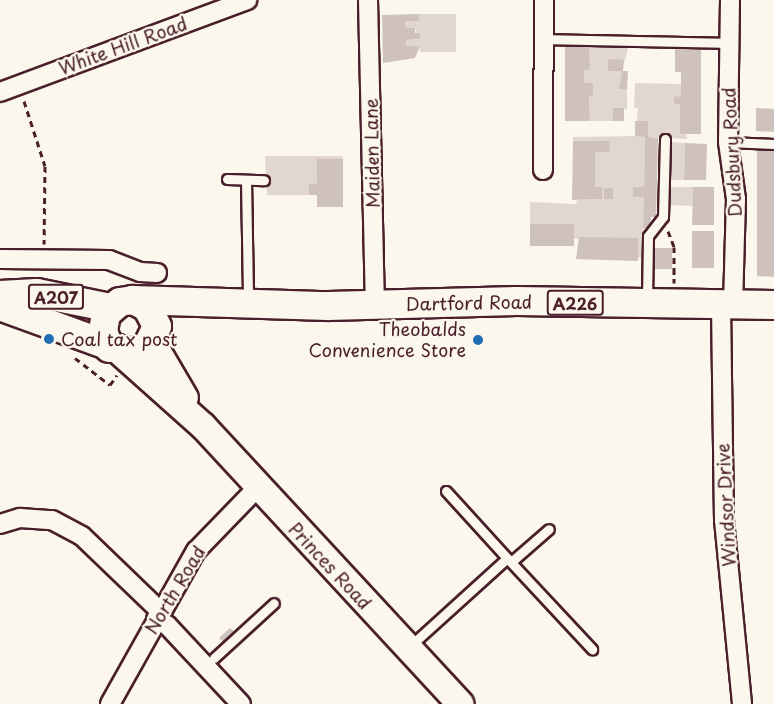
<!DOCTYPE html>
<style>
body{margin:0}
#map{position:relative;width:774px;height:704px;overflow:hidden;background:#fbf7ec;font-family:"Playpen Sans",sans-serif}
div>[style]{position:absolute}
.green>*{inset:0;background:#e2d7d0}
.building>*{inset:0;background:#cfc2bc}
.path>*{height:3px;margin-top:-1.5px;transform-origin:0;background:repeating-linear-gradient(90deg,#4a1f2b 0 6px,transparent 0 10.5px)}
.roads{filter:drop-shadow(2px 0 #4a1f2b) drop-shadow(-2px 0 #4a1f2b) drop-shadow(0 2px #4a1f2b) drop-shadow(0 -2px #4a1f2b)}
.service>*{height:9px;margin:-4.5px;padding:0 4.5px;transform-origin:4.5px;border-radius:4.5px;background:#fbf7ec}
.minor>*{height:18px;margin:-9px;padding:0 9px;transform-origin:9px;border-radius:9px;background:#fbf7ec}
.secondary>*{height:26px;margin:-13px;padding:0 13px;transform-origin:13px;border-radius:13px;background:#fbf7ec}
.primary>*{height:28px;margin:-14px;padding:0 14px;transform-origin:14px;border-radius:14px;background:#fbf7ec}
.dots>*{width:16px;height:16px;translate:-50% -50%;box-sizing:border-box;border:3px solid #fbf7ec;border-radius:50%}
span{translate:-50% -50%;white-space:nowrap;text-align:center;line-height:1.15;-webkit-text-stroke:4.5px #fbf7ec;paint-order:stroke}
.shield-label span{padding:2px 4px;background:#fbf7ec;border:2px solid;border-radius:4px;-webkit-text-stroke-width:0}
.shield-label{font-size:16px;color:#4a1f2b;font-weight:700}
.street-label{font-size:18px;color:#4a1f2b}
.poi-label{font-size:18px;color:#4a1f2b}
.right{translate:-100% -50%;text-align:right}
.left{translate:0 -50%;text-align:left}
</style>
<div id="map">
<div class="green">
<i style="clip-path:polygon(419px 14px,456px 14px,456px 52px,420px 52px,419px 46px,406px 46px,406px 40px,420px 39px,415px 28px,406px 28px,405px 21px,419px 21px)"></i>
<i style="clip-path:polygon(589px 44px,621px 45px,628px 49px,624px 63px,623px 60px,608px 60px,608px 70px,622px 71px,621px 83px,627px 83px,627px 109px,613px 108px,613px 121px,590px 121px,589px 95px,593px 95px,593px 83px,584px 83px,584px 70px,590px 66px)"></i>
<i style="clip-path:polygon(635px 83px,681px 84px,681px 97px,674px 97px,674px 104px,680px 104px,680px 133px,686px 134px,687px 139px,645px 137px,643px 257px,638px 258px,638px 238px,574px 239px,573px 224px,530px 224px,530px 202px,576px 204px,577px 200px,602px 199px,595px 187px,595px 152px,609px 152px,609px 141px,573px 141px,573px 137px,635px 136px,638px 108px,634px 108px)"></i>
<i style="clip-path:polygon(671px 142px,685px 143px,684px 180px,671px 180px)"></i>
<i style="clip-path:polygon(265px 156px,342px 156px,343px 159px,317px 159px,317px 183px,309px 184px,309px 195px,267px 195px)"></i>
<i style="clip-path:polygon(671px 187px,693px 187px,693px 206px,671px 205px)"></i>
</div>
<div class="building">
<i style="clip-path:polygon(419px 14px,419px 21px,405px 21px,406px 28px,415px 28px,415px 33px,420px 33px,420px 39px,406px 40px,406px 46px,420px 46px,415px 58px,383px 63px,382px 15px)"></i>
<i style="clip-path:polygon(565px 44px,589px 44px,590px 66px,589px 70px,584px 70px,584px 83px,593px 83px,593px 96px,589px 95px,590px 121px,565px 121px)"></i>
<i style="clip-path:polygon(675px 46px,701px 47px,701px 134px,680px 134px,680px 104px,674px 104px,674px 96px,681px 97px,681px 72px,675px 72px)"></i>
<i style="clip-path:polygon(608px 59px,624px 60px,623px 71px,608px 71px)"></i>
<i style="clip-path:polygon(622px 71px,628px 71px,627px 89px,619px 89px)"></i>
<i style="clip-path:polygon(613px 108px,624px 108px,624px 121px,613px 121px)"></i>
<i style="clip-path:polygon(756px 108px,774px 109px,774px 132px,756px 131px)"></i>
<i style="clip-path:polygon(635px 121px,648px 121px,648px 137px,658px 138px,656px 217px,651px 217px,650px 228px,643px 228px,644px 197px,633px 197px,633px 187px,644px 187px,645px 137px,635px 136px)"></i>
<i style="clip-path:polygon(573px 141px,610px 141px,609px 152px,595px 152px,595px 187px,602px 187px,602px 199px,572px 200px)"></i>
<i style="clip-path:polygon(685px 143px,707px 144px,706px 180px,684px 180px)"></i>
<i style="clip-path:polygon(757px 148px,774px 148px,774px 277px,757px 276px)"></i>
<i style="clip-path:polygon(317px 159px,343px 159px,343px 207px,317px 207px,317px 195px,309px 195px,309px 184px,317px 183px)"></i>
<i style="clip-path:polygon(693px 187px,714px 187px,714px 225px,692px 225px)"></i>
<i style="clip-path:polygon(604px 188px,613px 188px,613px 199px,604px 199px)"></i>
<i style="clip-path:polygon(530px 224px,574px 224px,574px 246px,530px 246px)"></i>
<i style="clip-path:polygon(692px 231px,714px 231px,714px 268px,692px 268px)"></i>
<i style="clip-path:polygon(579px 237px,638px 238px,638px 261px,576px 259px)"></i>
<i style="clip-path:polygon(653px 248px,672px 248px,672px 269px,653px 269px)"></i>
<i style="clip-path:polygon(230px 628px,236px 633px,225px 644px,219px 638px)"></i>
</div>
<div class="path">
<i style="left:24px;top:101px;width:68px;rotate:72.1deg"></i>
<i style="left:45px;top:166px;width:78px;rotate:90.7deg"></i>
<i style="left:668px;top:231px;width:17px;rotate:69deg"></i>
<i style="left:674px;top:247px;width:36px;rotate:90deg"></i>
<i style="left:75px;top:358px;width:44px;rotate:37.6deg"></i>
<i style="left:110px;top:385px;width:12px;rotate:-55deg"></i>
</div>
<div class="roads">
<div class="service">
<i style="left:544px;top:39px;width:185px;rotate:1.2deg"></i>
<i style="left:728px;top:142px;width:46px;rotate:2.5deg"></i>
<i style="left:227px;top:179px;width:37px;rotate:2deg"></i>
<i style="left:246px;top:180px;width:120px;rotate:89deg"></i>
<i style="left:647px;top:301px;width:65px;rotate:-89.1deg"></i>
<i style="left:648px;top:236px;width:24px;rotate:-52deg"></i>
<i style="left:663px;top:217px;width:78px;rotate:-88.5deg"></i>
<i style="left:446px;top:491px;width:91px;rotate:47.7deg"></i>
<i style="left:511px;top:562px;width:50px;rotate:-41deg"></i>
<i style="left:409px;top:647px;width:132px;rotate:-42.2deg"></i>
<i style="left:507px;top:558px;width:125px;rotate:47deg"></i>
<i style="left:214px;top:658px;width:81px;rotate:-42.5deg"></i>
</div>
<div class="minor">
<i style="left:368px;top:0;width:305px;rotate:88.7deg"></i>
<i style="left:730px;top:0;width:142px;rotate:90.8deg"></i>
<i style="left:728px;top:142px;width:58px;rotate:82deg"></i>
<i style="left:736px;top:199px;width:106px;rotate:91.6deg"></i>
<i style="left:0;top:92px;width:264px;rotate:-20.4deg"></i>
<i style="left:543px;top:170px;width:170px;rotate:-89.7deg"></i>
<i style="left:0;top:259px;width:109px;rotate:0.5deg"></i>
<i style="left:109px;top:260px;width:33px;rotate:21deg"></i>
<i style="left:140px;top:272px;width:17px;rotate:3deg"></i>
<i style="left:721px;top:305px;width:215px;rotate:89.2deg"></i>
<i style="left:724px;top:520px;width:185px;rotate:84.4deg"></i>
<i style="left:0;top:524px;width:21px;rotate:-17deg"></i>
<i style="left:20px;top:518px;width:32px;rotate:4deg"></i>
<i style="left:52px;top:520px;width:34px;rotate:28deg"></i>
<i style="left:82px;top:536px;width:108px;rotate:43.9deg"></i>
<i style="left:156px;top:619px;width:13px;rotate:29deg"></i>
<i style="left:167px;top:625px;width:108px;rotate:46.9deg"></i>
<i style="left:110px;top:704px;width:176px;rotate:-60.7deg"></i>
<i style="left:196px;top:551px;width:88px;rotate:-45.9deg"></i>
</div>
<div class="secondary">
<i style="left:155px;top:337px;width:15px;rotate:79deg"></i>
<i style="left:158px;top:352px;width:53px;rotate:59.6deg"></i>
<i style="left:121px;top:353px;width:110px;rotate:41.7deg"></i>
<i style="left:203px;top:426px;width:379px;rotate:47.2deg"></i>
</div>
<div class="primary">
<i style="left:0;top:295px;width:37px;rotate:-3deg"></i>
<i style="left:37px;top:293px;width:76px;rotate:11.5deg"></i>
<i style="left:0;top:306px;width:137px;rotate:20deg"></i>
<i style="left:129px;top:353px;width:17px;rotate:-13deg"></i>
<i style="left:146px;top:349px;width:25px;rotate:-64deg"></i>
<i style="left:157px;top:326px;width:21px;rotate:-118deg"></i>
<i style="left:147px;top:307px;width:16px;rotate:-153deg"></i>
<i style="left:109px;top:348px;width:18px;rotate:-109deg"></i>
<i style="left:103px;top:331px;width:17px;rotate:-80deg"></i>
<i style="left:106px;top:314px;width:18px;rotate:-41deg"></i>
<i style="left:120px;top:302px;width:13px;rotate:-9deg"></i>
<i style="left:133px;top:300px;width:195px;rotate:1.8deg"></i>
<i style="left:328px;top:306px;width:189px;rotate:-1.5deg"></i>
<i style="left:517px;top:301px;width:257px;rotate:0.9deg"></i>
</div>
</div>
<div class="dots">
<i style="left:49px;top:339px;background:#1f6fb2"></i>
<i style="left:478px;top:340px;background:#1f6fb2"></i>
</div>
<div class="shield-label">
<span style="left:56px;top:297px">A207</span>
<span style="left:575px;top:303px">A226</span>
</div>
<div class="street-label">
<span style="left:123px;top:46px;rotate:-20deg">White Hill Road</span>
<span style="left:732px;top:152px;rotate:-93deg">Dudsbury Road</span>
<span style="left:372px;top:153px;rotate:-91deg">Maiden Lane</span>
<span style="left:469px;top:303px;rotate:-1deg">Dartford Road</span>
<span style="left:726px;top:505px;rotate:-93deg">Windsor Drive</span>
<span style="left:330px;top:566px;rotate:47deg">Princes Road</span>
<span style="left:175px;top:590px;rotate:-59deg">North Road</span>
</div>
<div class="poi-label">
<span class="right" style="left:466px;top:340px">Theobalds<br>Convenience Store</span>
<span class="left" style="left:61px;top:339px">Coal tax post</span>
</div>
</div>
